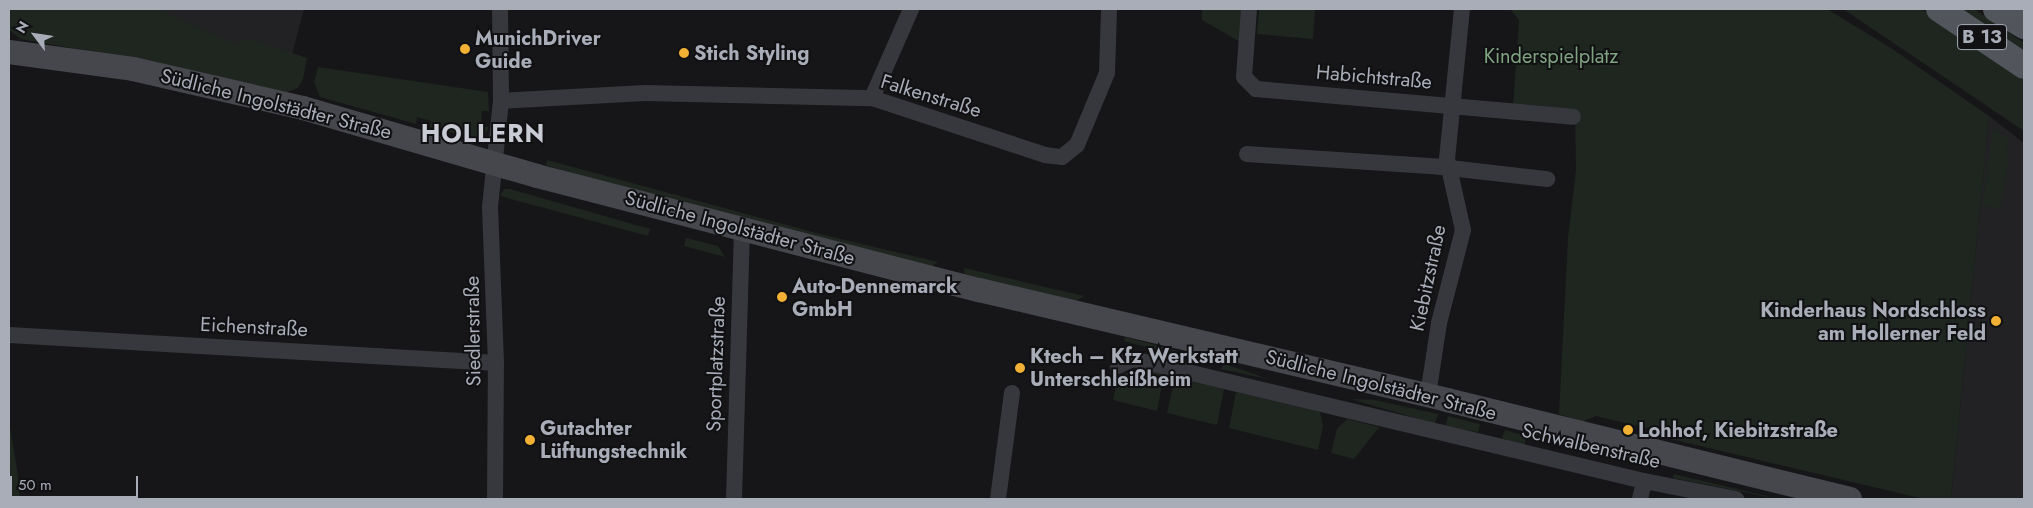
<!DOCTYPE html>
<meta charset="utf-8">
<style>
body{margin:0}
#map{position:relative;width:2033px;height:508px;overflow:hidden;background:#161618;font-family:Jost,sans-serif}
div>[style]{position:absolute}
.built>*{inset:0;background:#222225}
.green>*{inset:0;background:#1e261f}
.street>*{height:16px;margin:-8px;padding:0 8px;transform-origin:8px;border-radius:8px;background:#37383d}
.secondary>*{height:24px;margin:-12px;padding:0 12px;transform-origin:12px;border-radius:12px;background:#45474d}
.primary>*{height:26px;margin:-13px;padding:0 13px;transform-origin:13px;border-radius:13px;background:#53555c}
.dots>*{width:14px;height:14px;translate:-50% -50%;box-sizing:border-box;border:2px solid #111113;border-radius:50%}
span{translate:-50% -50%;white-space:nowrap;text-align:center;line-height:1.15;-webkit-text-stroke:4px #111113;paint-order:stroke}
.shield-label span{padding:1px 4px;background:#111113;border:1px solid;border-radius:4px;-webkit-text-stroke-width:0}
.shield-label{font-size:19px;color:#a8adb8;font-weight:700}
.poi-label{font-size:20px;color:#a8adb8;font-weight:700}
.left{translate:0 -50%;text-align:left}
.right{translate:-100% -50%;text-align:right}
.park-label{font-size:20px;color:#7fa381}
.street-label{font-size:20px;color:#a8adb8}
.district-label{font-size:25px;color:#c9ccd4;font-weight:700;letter-spacing:1px}
.frame{position:absolute;inset:0;border:10px solid #a8adb8;pointer-events:none}
.north{position:absolute;left:10px;top:10px;width:50px;height:50px;-webkit-text-stroke:4px #111113;paint-order:stroke;rotate:301deg;font-size:14px;font-weight:700;line-height:20px;text-align:center;color:#a8adb8}
.north::after{content:'';display:block;margin:auto;width:18px;height:22px;background:#a8adb8;clip-path:polygon(50% 0,100% 100%,50% 72%,0 100%)}
.scale{position:absolute;left:10px;top:476px;width:128px;height:22px;box-sizing:border-box;border:2px solid #a8adb8;border-top:0;padding-left:6px;font-size:15px;line-height:18px;white-space:nowrap;color:#a8adb8;-webkit-text-stroke:4px #111113;paint-order:stroke}
</style>
<div id="map">
<div class="built">
<i style="clip-path:polygon(9px 9px,304px 9px,283px 88px)"></i>
<i style="clip-path:polygon(1989px 116px,2024px 143px,2024px 499px,1951px 499px)"></i>
</div>
<div class="green">
<i style="clip-path:polygon(9px 9px,158px 9px,233px 43px,251px 39px,307px 58px,303px 79px,298px 88px,285px 93px,138px 60px,21px 39px,9px 30px)"></i>
<i style="clip-path:polygon(1202px 9px,1243px 9px,1240px 42px,1202px 20px)"></i>
<i style="clip-path:polygon(1259px 9px,1315px 9px,1313px 39px,1257px 34px)"></i>
<i style="clip-path:polygon(1510px 9px,1827px 9px,1891px 48px,1989px 116px,1951px 499px,1924px 499px,1658px 436px,1651px 429px,1596px 416px,1582px 422px,1559px 414px,1568px 238px,1576px 170px,1575px 111px,1513px 107px,1519px 20px)"></i>
<i style="clip-path:polygon(1843px 9px,1921px 9px,1999px 60px,2024px 79px,2024px 131px)"></i>
<i style="clip-path:polygon(1958px 9px,1974px 9px,1995px 23px,2024px 43px,2024px 53px)"></i>
<i style="clip-path:polygon(318px 67px,488px 92px,489px 111px,482px 111px,481px 126px,488px 127px,488px 130px,477px 139px,430px 127px,431px 121px,417px 117px,416px 124px,320px 97px,314px 82px)"></i>
<i style="clip-path:polygon(1993px 127px,2009px 140px,2007px 147px,2010px 146px,2006px 150px,2008px 160px,2001px 208px,1983px 206px)"></i>
<i style="clip-path:polygon(547px 160px,820px 234px,938px 262px,931px 267px,601px 183px,546px 165px)"></i>
<i style="clip-path:polygon(504px 189px,510px 189px,650px 229px,648px 236px,500px 196px)"></i>
<i style="clip-path:polygon(686px 238px,718px 246px,725px 257px,684px 246px)"></i>
<i style="clip-path:polygon(964px 268px,1084px 296px,1075px 302px,965px 275px)"></i>
<i style="clip-path:polygon(1125px 337px,1178px 351px,1169px 356px,1157px 353px,1156px 350px,1124px 341px)"></i>
<i style="clip-path:polygon(1225px 364px,1268px 379px,1220px 369px)"></i>
<i style="clip-path:polygon(1142px 369px,1164px 374px,1157px 411px,1113px 400px,1118px 375px)"></i>
<i style="clip-path:polygon(1175px 377px,1224px 389px,1217px 425px,1167px 413px)"></i>
<i style="clip-path:polygon(1236px 392px,1320px 412px,1323px 426px,1318px 450px,1229px 428px)"></i>
<i style="clip-path:polygon(1351px 399px,1375px 400px,1438px 414px,1435px 424px)"></i>
<i style="clip-path:polygon(1448px 416px,1480px 424px,1478px 432px,1445px 427px)"></i>
<i style="clip-path:polygon(1347px 419px,1379px 427px,1354px 459px,1331px 453px,1337px 429px)"></i>
<i style="clip-path:polygon(9px 421px,17px 469px,20px 499px,9px 499px)"></i>
<i style="clip-path:polygon(1505px 430px,1526px 436px,1524px 448px,1502px 438px)"></i>
<i style="clip-path:polygon(1674px 474px,1779px 499px,1673px 478px)"></i>
</div>
<div class="street">
<i style="left:1249px;top:9px;width:68px;rotate:94.2deg"></i>
<i style="left:1244px;top:77px;width:17px;rotate:45deg"></i>
<i style="left:1256px;top:89px;width:318px;rotate:5deg"></i>
<i style="left:872px;top:98px;width:97px;rotate:-66.3deg"></i>
<i style="left:501px;top:101px;width:144px;rotate:-3.2deg"></i>
<i style="left:645px;top:93px;width:227px;rotate:1.3deg"></i>
<i style="left:872px;top:98px;width:182px;rotate:18.2deg"></i>
<i style="left:1045px;top:155px;width:17px;rotate:7deg"></i>
<i style="left:1062px;top:157px;width:19px;rotate:-39deg"></i>
<i style="left:1077px;top:145px;width:78px;rotate:-67.4deg"></i>
<i style="left:1107px;top:73px;width:64px;rotate:-88.2deg"></i>
<i style="left:1247px;top:154px;width:194px;rotate:3.8deg"></i>
<i style="left:1441px;top:167px;width:107px;rotate:6.5deg"></i>
<i style="left:9px;top:335px;width:488px;rotate:3.3deg"></i>
<i style="left:1118px;top:366px;width:17px;rotate:-25deg"></i>
<i style="left:1133px;top:359px;width:525px;rotate:13.43deg"></i>
<i style="left:1644px;top:481px;width:94px;rotate:11.1deg"></i>
<i style="left:1428px;top:395px;width:73px;rotate:-81.3deg"></i>
<i style="left:1439px;top:323px;width:96px;rotate:-75.5deg"></i>
<i style="left:1463px;top:230px;width:73px;rotate:-102.7deg"></i>
<i style="left:1447px;top:159px;width:151px;rotate:-84.3deg"></i>
<i style="left:495px;top:499px;width:136px;rotate:-89.6deg"></i>
<i style="left:496px;top:363px;width:156px;rotate:-92.2deg"></i>
<i style="left:490px;top:207px;width:107px;rotate:-84.1deg"></i>
<i style="left:501px;top:101px;width:92px;rotate:-90.6deg"></i>
<i style="left:734px;top:499px;width:270px;rotate:-88.3deg"></i>
<i style="left:998px;top:499px;width:107px;rotate:-82.5deg"></i>
<i style="left:1640px;top:499px;width:18px;rotate:-77deg"></i>
</div>
<div class="secondary">
<i style="left:9px;top:52px;width:125px;rotate:7.8deg"></i>
<i style="left:133px;top:69px;width:174px;rotate:12.9deg"></i>
<i style="left:303px;top:108px;width:244px;rotate:16.2deg"></i>
<i style="left:537px;top:176px;width:456px;rotate:14.5deg"></i>
<i style="left:979px;top:290px;width:481px;rotate:13.2deg"></i>
<i style="left:1447px;top:400px;width:415px;rotate:13.8deg"></i>
</div>
<div class="primary">
<i style="left:1939px;top:9px;width:102px;rotate:33.8deg"></i>
<i style="left:1996px;top:9px;width:33px;rotate:31deg"></i>
</div>
<div class="dots">
<i style="left:465px;top:49px;background:#f2b134"></i>
<i style="left:684px;top:53px;background:#f2b134"></i>
<i style="left:782px;top:297px;background:#f2b134"></i>
<i style="left:1996px;top:321px;background:#f2b134"></i>
<i style="left:1020px;top:368px;background:#f2b134"></i>
<i style="left:1628px;top:430px;background:#f2b134"></i>
<i style="left:530px;top:440px;background:#f2b134"></i>
</div>
<div class="shield-label">
<span style="left:1982px;top:37px">B 13</span>
</div>
<div class="poi-label">
<span class="left" style="left:475px;top:50px">MunichDriver<br>Guide</span>
<span class="left" style="left:694px;top:53px">Stich Styling</span>
<span class="left" style="left:792px;top:298px">Auto-Dennemarck<br>GmbH</span>
<span class="right" style="left:1986px;top:322px">Kinderhaus Nordschloss<br>am Hollerner Feld</span>
<span class="left" style="left:1030px;top:368px">Ktech – Kfz Werkstatt<br>Unterschleißheim</span>
<span class="left" style="left:540px;top:440px">Gutachter<br>Lüftungstechnik</span>
<span class="left" style="left:1638px;top:430px">Lohhof, Kiebitzstraße</span>
</div>
<div class="park-label">
<span style="left:1551px;top:56px">Kinderspielplatz</span>
</div>
<div class="street-label">
<span style="left:1374px;top:77px;rotate:5deg">Habichtstraße</span>
<span style="left:931px;top:96px;rotate:17deg">Falkenstraße</span>
<span style="left:276px;top:104px;rotate:14deg">Südliche Ingolstädter Straße</span>
<span style="left:740px;top:228px;rotate:15deg">Südliche Ingolstädter Straße</span>
<span style="left:1428px;top:278px;rotate:-78deg">Kiebitzstraße</span>
<span style="left:254px;top:327px;rotate:3deg">Eichenstraße</span>
<span style="left:473px;top:331px;rotate:-91deg">Siedlerstraße</span>
<span style="left:716px;top:364px;rotate:-88deg">Sportplatzstraße</span>
<span style="left:1381px;top:385px;rotate:14deg">Südliche Ingolstädter Straße</span>
<span style="left:1591px;top:446px;rotate:13deg">Schwalbenstraße</span>
</div>
<div class="district-label">
<span style="left:483px;top:133px">HOLLERN</span>
</div>
<div class="frame"></div>
<div class="north">N</div>
<div class="scale">50 m</div>
</div>
